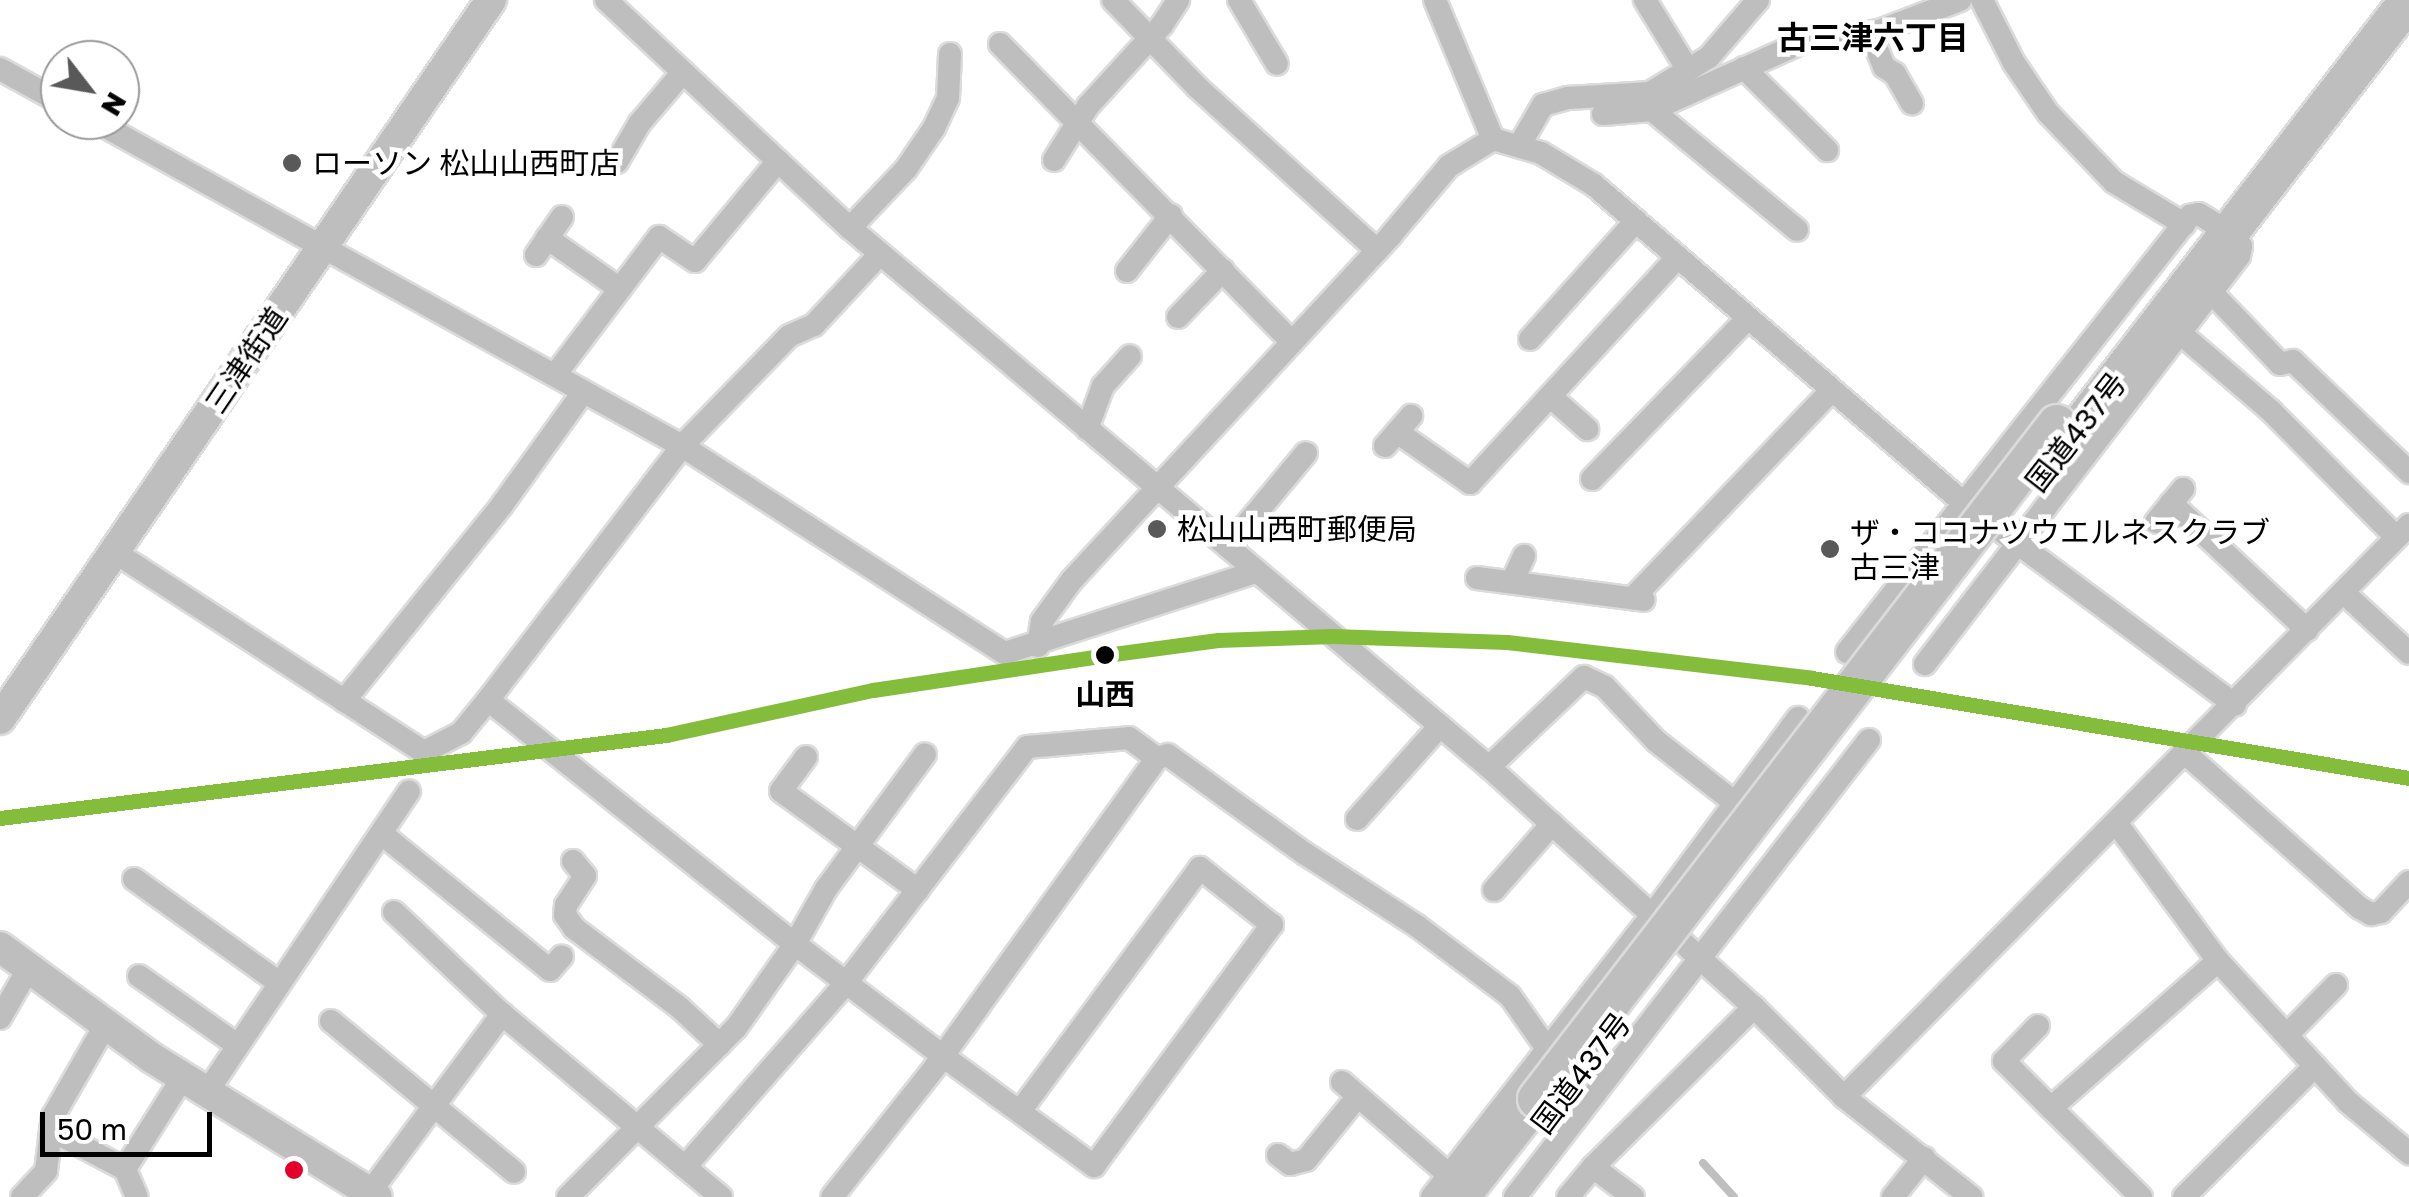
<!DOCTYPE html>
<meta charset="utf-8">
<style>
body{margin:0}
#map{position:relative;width:2409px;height:1197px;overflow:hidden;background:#fff;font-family:"Golos Text","Noto Sans JP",sans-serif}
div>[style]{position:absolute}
.stream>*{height:8px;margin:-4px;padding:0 4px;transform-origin:4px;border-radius:4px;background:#bfbfbf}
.roads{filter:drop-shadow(2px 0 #dbdbdb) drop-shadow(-2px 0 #dbdbdb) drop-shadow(0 2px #dbdbdb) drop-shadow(0 -2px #dbdbdb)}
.minor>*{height:22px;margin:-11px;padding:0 11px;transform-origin:11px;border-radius:11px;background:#bebebe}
.tertiary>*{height:30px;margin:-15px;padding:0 15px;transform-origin:15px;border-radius:15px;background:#bebebe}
.trunk>*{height:38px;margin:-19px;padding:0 19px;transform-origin:19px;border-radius:19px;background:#bebebe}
.bridges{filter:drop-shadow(2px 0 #dbdbdb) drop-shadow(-2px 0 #dbdbdb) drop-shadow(0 2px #dbdbdb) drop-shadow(0 -2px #dbdbdb)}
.trunk-bridge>*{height:38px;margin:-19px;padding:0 19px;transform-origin:19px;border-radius:19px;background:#bebebe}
.rail-1>*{height:15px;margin:-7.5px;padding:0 7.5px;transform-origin:7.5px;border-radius:7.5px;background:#84bc3b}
.dots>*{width:28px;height:28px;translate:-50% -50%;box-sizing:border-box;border:5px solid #fff;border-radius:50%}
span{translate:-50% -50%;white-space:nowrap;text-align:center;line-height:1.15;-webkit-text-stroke:9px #fff;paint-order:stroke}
.poi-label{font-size:30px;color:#000}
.left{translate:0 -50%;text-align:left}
.street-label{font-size:30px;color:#000}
.stop-label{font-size:30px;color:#000;font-weight:700}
.neighbourhood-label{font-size:32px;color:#000;font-weight:700}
.north{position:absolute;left:40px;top:40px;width:100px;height:100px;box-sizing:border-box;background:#fff;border:2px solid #999;border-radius:50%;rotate:121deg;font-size:28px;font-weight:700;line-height:40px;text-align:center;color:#000}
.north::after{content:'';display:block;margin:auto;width:35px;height:45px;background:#595959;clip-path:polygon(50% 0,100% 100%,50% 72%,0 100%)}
.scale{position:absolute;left:40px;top:1112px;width:172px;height:45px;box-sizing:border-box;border:5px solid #000;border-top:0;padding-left:12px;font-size:30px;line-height:35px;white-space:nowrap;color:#000;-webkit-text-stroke:8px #fff;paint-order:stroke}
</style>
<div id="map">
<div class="stream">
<i style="left:1703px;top:1163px;width:46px;rotate:47.6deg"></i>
</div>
<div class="roads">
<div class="minor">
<i style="left:606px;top:0;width:334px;rotate:43.1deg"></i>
<i style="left:850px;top:228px;width:836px;rotate:40.15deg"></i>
<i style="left:1489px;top:767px;width:358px;rotate:42.2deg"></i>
<i style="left:1754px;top:1007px;width:127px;rotate:45deg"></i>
<i style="left:1844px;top:1097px;width:162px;rotate:38.2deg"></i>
<i style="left:1113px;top:0;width:121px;rotate:46deg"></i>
<i style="left:1197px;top:87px;width:243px;rotate:42.2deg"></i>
<i style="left:1239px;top:0;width:74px;rotate:59.3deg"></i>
<i style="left:1435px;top:0;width:151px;rotate:67.4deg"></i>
<i style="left:1645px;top:0;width:82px;rotate:58.4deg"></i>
<i style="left:1982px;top:0;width:71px;rotate:63.1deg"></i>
<i style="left:2014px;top:63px;width:60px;rotate:55.8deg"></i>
<i style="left:2048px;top:113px;width:95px;rotate:46.3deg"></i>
<i style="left:2114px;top:182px;width:82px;rotate:31deg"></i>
<i style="left:1870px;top:32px;width:38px;rotate:68deg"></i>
<i style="left:1884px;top:67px;width:13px;rotate:32deg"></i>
<i style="left:1895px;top:74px;width:34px;rotate:60deg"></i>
<i style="left:1000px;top:44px;width:414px;rotate:45.6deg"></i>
<i style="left:1744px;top:68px;width:117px;rotate:44.7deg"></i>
<i style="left:0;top:69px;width:68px;rotate:28.8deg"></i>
<i style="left:1652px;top:110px;width:188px;rotate:39.6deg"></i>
<i style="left:1603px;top:114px;width:49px;rotate:-4.7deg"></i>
<i style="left:1652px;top:110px;width:173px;rotate:-24.2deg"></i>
<i style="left:1810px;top:39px;width:69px;rotate:-6.6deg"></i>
<i style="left:1879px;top:31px;width:87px;rotate:-20.9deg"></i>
<i style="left:93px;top:120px;width:673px;rotate:28.96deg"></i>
<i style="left:682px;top:446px;width:384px;rotate:32.7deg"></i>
<i style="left:1005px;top:653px;width:264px;rotate:-17.9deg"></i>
<i style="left:1519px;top:146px;width:48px;rotate:-59.7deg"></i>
<i style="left:1543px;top:105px;width:26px;rotate:-16deg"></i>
<i style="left:1568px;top:98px;width:82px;rotate:-3.5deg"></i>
<i style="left:1650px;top:93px;width:69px;rotate:-31.4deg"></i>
<i style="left:1709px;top:57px;width:75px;rotate:-49.3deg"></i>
<i style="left:1054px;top:160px;width:64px;rotate:-57.8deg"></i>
<i style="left:1088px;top:106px;width:110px;rotate:-47.6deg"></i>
<i style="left:1162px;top:25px;width:30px;rotate:-57deg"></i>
<i style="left:617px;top:162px;width:44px;rotate:-59.9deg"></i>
<i style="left:639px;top:124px;width:68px;rotate:-49.8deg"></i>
<i style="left:850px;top:228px;width:81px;rotate:-46.5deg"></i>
<i style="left:906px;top:169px;width:50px;rotate:-55.7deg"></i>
<i style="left:934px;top:128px;width:33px;rotate:-65deg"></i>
<i style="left:948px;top:98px;width:44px;rotate:-87.4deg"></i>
<i style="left:547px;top:238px;width:89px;rotate:34.9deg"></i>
<i style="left:536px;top:255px;width:46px;rotate:-55.6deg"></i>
<i style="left:1127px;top:271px;width:71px;rotate:-51.8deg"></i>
<i style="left:2212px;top:293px;width:98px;rotate:46.2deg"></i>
<i style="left:2280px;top:364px;width:13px;rotate:-13deg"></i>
<i style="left:2293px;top:361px;width:161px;rotate:43.7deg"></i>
<i style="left:1178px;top:317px;width:65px;rotate:-46.2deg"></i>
<i style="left:2180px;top:333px;width:120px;rotate:40.6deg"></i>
<i style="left:2271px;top:411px;width:177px;rotate:45.2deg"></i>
<i style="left:1530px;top:339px;width:159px;rotate:-48.1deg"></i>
<i style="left:555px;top:375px;width:173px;rotate:-53deg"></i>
<i style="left:659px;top:237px;width:43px;rotate:33.7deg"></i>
<i style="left:695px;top:261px;width:130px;rotate:-50.3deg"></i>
<i style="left:1550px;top:396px;width:50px;rotate:41.7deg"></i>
<i style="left:1087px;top:429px;width:46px;rotate:-69.6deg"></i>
<i style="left:1103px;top:386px;width:40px;rotate:-48deg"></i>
<i style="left:1397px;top:432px;width:89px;rotate:34.9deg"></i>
<i style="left:1470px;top:483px;width:307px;rotate:-47.4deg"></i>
<i style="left:1385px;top:446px;width:40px;rotate:-49deg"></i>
<i style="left:1592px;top:479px;width:223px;rotate:-45.9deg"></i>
<i style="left:2171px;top:503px;width:186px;rotate:43deg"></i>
<i style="left:2156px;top:522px;width:43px;rotate:-50.7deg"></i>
<i style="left:1228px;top:547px;width:122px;rotate:-50.3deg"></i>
<i style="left:116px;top:553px;width:367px;rotate:32.9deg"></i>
<i style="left:424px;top:752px;width:42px;rotate:-27.2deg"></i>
<i style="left:461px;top:733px;width:43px;rotate:-50.7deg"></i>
<i style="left:488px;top:700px;width:392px;rotate:38.5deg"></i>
<i style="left:795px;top:944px;width:186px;rotate:37.1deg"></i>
<i style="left:943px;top:1056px;width:187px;rotate:36.1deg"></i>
<i style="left:1094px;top:1166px;width:300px;rotate:-53.6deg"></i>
<i style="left:1272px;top:925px;width:92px;rotate:-141.6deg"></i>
<i style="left:1200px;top:868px;width:302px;rotate:126.5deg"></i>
<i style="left:1477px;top:578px;width:168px;rotate:7.5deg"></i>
<i style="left:1512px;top:582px;width:29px;rotate:-65deg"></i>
<i style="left:2344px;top:593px;width:88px;rotate:42.7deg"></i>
<i style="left:1633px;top:598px;width:286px;rotate:-46.3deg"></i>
<i style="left:1038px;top:646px;width:25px;rotate:-81deg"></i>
<i style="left:1042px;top:621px;width:51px;rotate:-53.8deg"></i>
<i style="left:1072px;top:580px;width:470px;rotate:-47.2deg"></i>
<i style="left:1391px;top:235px;width:90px;rotate:-50deg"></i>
<i style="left:1449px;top:166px;width:52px;rotate:-31.5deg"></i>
<i style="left:1493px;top:139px;width:50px;rotate:16.3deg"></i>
<i style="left:1541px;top:153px;width:62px;rotate:31.1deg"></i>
<i style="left:1594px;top:185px;width:491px;rotate:40.7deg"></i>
<i style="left:1966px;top:505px;width:335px;rotate:36.6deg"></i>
<i style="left:1847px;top:652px;width:555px;rotate:-51.81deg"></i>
<i style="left:2190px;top:216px;width:9px;rotate:-13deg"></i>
<i style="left:2199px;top:214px;width:15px;rotate:32deg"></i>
<i style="left:2212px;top:222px;width:38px;rotate:40deg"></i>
<i style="left:2241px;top:246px;width:10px;rotate:101deg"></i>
<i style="left:2239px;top:256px;width:515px;rotate:127.58deg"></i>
<i style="left:488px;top:700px;width:320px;rotate:-52.6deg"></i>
<i style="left:682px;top:446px;width:153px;rotate:-45.8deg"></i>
<i style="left:789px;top:336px;width:27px;rotate:-24deg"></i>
<i style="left:814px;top:325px;width:97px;rotate:-47.1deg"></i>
<i style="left:344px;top:701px;width:252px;rotate:-51.1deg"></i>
<i style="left:502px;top:505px;width:140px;rotate:-54.3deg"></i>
<i style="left:2184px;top:752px;width:235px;rotate:41.6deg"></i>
<i style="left:2360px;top:908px;width:13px;rotate:29deg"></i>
<i style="left:2371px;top:914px;width:10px;rotate:-11deg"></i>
<i style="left:2381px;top:912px;width:41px;rotate:-47deg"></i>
<i style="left:806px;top:757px;width:42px;rotate:126.3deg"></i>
<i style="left:781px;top:791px;width:169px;rotate:35.9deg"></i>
<i style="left:1157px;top:758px;width:11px;rotate:-15deg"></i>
<i style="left:1168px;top:755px;width:168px;rotate:35.8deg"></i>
<i style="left:1304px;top:853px;width:135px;rotate:32.9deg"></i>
<i style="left:1417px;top:926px;width:116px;rotate:37deg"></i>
<i style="left:1510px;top:996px;width:66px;rotate:54.9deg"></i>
<i style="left:1489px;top:767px;width:131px;rotate:-43.5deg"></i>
<i style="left:1584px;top:677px;width:23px;rotate:25deg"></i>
<i style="left:1605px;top:687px;width:74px;rotate:46.6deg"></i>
<i style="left:1656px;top:741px;width:100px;rotate:38.1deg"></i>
<i style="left:1357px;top:819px;width:125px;rotate:-48.3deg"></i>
<i style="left:2117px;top:824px;width:170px;rotate:53.6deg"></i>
<i style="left:2218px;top:961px;width:192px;rotate:47.3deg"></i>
<i style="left:2348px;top:1102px;width:80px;rotate:39.9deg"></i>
<i style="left:382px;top:834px;width:216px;rotate:39deg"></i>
<i style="left:550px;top:970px;width:18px;rotate:-49deg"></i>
<i style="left:573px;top:861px;width:19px;rotate:51deg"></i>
<i style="left:585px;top:876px;width:35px;rotate:123deg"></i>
<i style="left:566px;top:905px;width:10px;rotate:96deg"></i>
<i style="left:565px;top:915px;width:16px;rotate:55deg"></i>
<i style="left:574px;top:928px;width:133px;rotate:37deg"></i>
<i style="left:680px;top:1008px;width:54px;rotate:42.8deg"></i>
<i style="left:134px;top:879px;width:177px;rotate:35.6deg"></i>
<i style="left:1494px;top:890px;width:88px;rotate:-48.7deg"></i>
<i style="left:394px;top:912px;width:149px;rotate:43.4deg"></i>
<i style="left:502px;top:1014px;width:239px;rotate:39.9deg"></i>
<i style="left:139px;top:976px;width:120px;rotate:35.1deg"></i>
<i style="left:0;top:1018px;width:58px;rotate:-59.9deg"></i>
<i style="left:331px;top:1021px;width:237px;rotate:39.5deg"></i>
<i style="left:106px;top:1024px;width:106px;rotate:119.9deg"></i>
<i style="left:53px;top:1116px;width:14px;rotate:98deg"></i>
<i style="left:51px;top:1130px;width:84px;rotate:27.8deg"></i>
<i style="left:125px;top:1169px;width:109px;rotate:-57.8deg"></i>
<i style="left:2038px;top:1026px;width:49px;rotate:134.2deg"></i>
<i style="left:2004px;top:1061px;width:66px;rotate:45deg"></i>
<i style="left:2287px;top:1035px;width:70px;rotate:-45.6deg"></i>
<i style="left:1342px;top:1082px;width:142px;rotate:41deg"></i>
<i style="left:207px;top:1092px;width:362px;rotate:-56.1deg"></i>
<i style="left:1844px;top:1097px;width:804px;rotate:-45.35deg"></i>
<i style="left:1278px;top:1155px;width:15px;rotate:37deg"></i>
<i style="left:1290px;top:1164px;width:16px;rotate:-14deg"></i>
<i style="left:1306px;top:1160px;width:82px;rotate:-50.9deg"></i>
<i style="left:1593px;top:1167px;width:50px;rotate:36.9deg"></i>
<i style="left:125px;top:1169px;width:30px;rotate:67deg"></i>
<i style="left:370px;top:1192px;width:222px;rotate:-53.4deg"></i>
<i style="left:22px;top:1197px;width:35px;rotate:-47deg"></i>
<i style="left:46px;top:1171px;width:41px;rotate:-83deg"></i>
<i style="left:568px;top:1197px;width:238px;rotate:-45.2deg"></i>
<i style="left:736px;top:1028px;width:103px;rotate:-54.9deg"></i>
<i style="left:795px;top:944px;width:63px;rotate:-60.6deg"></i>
<i style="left:826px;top:889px;width:167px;rotate:-53.7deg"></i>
<i style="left:721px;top:1197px;width:47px;rotate:-140.2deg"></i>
<i style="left:685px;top:1167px;width:244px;rotate:-48.8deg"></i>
<i style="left:846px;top:983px;width:297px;rotate:-52.5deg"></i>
<i style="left:1027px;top:747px;width:102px;rotate:-5deg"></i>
<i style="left:1129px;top:738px;width:34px;rotate:36deg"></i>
<i style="left:1157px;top:758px;width:379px;rotate:125.7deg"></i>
<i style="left:936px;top:1066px;width:167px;rotate:128.4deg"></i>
<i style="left:1432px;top:1197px;width:359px;rotate:-52deg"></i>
<i style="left:1653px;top:914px;width:244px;rotate:-53.5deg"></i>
<i style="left:1515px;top:1197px;width:578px;rotate:-52.24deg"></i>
<i style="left:1568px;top:1197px;width:39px;rotate:-50deg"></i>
<i style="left:1593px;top:1167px;width:227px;rotate:-44.8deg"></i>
<i style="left:1893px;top:1197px;width:50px;rotate:-51.5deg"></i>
<i style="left:2141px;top:1197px;width:127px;rotate:-135.3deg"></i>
<i style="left:2051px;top:1108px;width:222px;rotate:-41.4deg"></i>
<i style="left:2184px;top:1197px;width:185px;rotate:-45deg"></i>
</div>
<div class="tertiary">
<i style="left:0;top:719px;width:871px;rotate:-55.67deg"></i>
<i style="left:0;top:947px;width:188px;rotate:36.1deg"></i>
<i style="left:152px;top:1058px;width:264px;rotate:31.7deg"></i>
</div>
<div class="trunk">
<i style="left:2073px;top:435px;width:550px;rotate:-52.32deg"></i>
<i style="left:1460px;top:1197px;width:125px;rotate:-51.8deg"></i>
</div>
</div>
<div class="bridges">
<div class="trunk-bridge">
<i style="left:1537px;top:1099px;width:852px;rotate:-52.39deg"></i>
</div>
</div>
<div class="rail-1">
<i style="left:0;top:818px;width:671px;rotate:-7.1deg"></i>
<i style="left:666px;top:735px;width:212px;rotate:-12.3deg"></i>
<i style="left:873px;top:690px;width:236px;rotate:-8.5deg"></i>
<i style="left:1106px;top:655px;width:113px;rotate:-7.6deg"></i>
<i style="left:1218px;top:640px;width:115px;rotate:-2deg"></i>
<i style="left:1333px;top:636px;width:174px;rotate:2deg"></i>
<i style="left:1507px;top:642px;width:307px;rotate:6.7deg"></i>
<i style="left:1812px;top:678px;width:605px;rotate:9.51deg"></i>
</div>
<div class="dots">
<i style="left:292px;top:163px;background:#595959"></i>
<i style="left:1157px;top:529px;background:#595959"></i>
<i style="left:1830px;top:549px;background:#595959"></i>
<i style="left:1105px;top:655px;background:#000"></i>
<i style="left:294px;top:1170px;background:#e4002b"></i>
</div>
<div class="poi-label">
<span class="left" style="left:312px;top:163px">ローソン 松山山西町店</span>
<span class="left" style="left:1177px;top:529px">松山山西町郵便局</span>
<span class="left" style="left:1850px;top:549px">ザ・ココナツウエルネスクラブ<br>古三津</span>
</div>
<div class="street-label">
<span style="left:246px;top:360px;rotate:-56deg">三津街道</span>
<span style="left:2076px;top:432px;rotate:-52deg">国道437号</span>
<span style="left:1581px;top:1073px;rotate:-53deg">国道437号</span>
</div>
<div class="stop-label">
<span style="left:1105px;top:694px">山西</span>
</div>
<div class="neighbourhood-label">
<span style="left:1873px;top:37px">古三津六丁目</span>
</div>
<div class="north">N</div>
<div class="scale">50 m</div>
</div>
